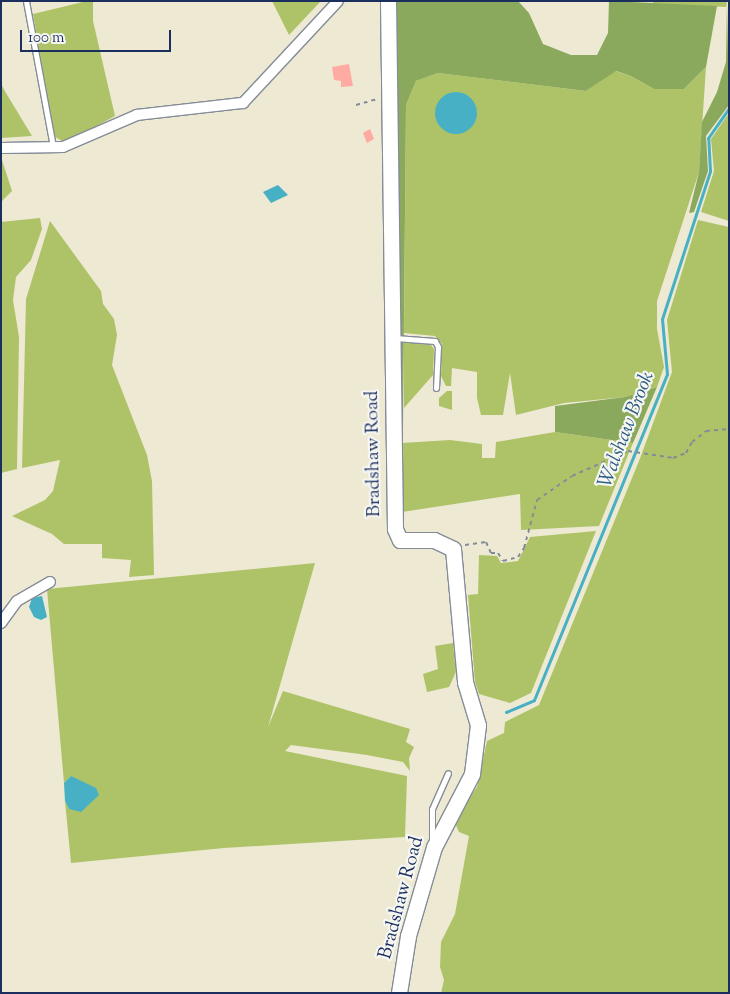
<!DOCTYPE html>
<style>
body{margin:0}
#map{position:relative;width:730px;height:994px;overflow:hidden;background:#ede9d2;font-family:"Sorts Mill Goudy",serif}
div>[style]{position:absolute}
.green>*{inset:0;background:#aec368}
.forest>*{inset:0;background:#8aa95c}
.water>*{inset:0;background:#47b0c5}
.round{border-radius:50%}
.stream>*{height:3px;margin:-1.5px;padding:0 1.5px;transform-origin:1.5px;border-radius:1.5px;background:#47b0c5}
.building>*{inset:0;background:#ffaaa3}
.path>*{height:2px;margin-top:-1px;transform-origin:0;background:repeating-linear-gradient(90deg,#848c98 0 4px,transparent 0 8px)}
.roads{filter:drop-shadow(1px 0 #848c98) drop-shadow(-1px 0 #848c98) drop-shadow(0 1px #848c98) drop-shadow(0 -1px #848c98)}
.lane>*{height:5px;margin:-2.5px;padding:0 2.5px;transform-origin:2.5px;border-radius:2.5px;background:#fff}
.street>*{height:10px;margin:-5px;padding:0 5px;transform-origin:5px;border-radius:5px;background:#fff}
.secondary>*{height:15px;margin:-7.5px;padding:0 7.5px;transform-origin:7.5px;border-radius:7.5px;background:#fff}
span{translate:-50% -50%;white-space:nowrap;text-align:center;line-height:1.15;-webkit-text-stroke:4.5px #f6f6f2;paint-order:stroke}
.street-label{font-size:19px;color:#1b2f5e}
.water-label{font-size:20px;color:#2a5c82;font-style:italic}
.frame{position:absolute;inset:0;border:2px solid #1b2f5e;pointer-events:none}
.scale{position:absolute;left:20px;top:30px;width:151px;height:22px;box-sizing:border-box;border:2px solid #1b2f5e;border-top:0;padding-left:6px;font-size:15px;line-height:18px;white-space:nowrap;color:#1b2f5e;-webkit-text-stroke:4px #f6f6f2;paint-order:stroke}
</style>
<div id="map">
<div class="green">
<i style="clip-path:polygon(87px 1px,93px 1px,93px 21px,115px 116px,65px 143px,54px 136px,33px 14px)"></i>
<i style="clip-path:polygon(272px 1px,321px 1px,289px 35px)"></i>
<i style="clip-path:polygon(653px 1px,727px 1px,726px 7px,653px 4px)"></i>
<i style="clip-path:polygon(706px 67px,699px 172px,657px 301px,657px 329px,664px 367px,657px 387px,625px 397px,564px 403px,516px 415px,510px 373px,503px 415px,481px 415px,477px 398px,477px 372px,452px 368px,451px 386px,446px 386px,441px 376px,442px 344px,435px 336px,404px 333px,406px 105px,416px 81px,438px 73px,586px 91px,615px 71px,631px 76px,654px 89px,684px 89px)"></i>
<i style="clip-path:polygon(1px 84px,6px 93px,32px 136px,1px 138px)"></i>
<i style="clip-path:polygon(729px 113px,729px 221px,701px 212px,714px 171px,711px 139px)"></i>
<i style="clip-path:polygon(1px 157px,12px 191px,1px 202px)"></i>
<i style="clip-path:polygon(40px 218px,42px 229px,31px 260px,16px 277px,13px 300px,19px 337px,17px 469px,1px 473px,1px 222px)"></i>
<i style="clip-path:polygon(698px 220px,729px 227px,729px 993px,441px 993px,444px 980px,440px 967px,441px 942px,455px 914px,469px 836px,459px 832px,454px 821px,477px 787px,487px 741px,504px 733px,505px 722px,539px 705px,639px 461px,672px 372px,667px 320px)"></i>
<i style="clip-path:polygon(50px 221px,101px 291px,103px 304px,114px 319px,117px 335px,112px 365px,147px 455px,152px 481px,154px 575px,129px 577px,131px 560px,102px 558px,102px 544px,64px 544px,52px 534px,12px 516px,45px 500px,53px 491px,60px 460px,22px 468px,26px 299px)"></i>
<i style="clip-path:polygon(404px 342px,431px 345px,434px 349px,433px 375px,404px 408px)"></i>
<i style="clip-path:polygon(447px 391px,452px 391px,452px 410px,439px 406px,439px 398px)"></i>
<i style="clip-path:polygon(555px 432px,633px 443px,599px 526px,521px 530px,520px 494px,402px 512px,402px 443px,450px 440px,482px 444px,482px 458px,495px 458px,496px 442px)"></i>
<i style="clip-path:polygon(596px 531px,531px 693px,510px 703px,479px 694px,475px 682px,468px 595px,478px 594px,479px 555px,497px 556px,501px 563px,518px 561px,530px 537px)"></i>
<i style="clip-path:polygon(315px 563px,268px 727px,283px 691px,410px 729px,406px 742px,414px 747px,409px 758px,410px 771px,403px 762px,367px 755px,291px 745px,285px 751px,407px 776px,405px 837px,224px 848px,71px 863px,65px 801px,69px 809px,71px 776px,64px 783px,47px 589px)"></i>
<i style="clip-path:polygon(453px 643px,456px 672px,449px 687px,427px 692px,423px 674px,438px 669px,435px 646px)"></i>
</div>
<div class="forest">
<i style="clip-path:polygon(397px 1px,518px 1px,529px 13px,543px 44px,571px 55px,597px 55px,608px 33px,609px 1px,717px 6px,706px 67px,684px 89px,654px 89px,631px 76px,616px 71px,586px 91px,438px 73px,416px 81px,406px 105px,403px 428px,398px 427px)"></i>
<i style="clip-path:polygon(727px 1px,729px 105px,706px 136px,708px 171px,694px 212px,689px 213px,699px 172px,702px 122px,717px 92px,726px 62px)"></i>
<i style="clip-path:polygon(657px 387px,633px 443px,555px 432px,555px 406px,625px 397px)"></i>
</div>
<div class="water">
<i class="round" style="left:435px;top:92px;width:42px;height:42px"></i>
<i style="clip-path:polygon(278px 185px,288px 195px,271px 203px,263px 192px)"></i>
<i style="clip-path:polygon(42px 596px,47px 617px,41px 620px,34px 617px,29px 607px,32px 598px)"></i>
<i style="clip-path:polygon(71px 776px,96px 788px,99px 795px,81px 812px,69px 809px,65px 801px,64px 783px)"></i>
</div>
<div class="stream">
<i style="left:506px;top:712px;width:30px;rotate:-23deg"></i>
<i style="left:534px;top:700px;width:352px;rotate:-67.8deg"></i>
<i style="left:667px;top:374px;width:55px;rotate:-95.2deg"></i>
<i style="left:662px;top:319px;width:156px;rotate:-72deg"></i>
<i style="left:710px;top:171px;width:33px;rotate:-93deg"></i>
<i style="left:708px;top:138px;width:37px;rotate:-55deg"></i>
</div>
<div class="building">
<i style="clip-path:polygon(349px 64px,353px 86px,341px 87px,341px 81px,334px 80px,332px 67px)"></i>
<i style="clip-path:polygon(370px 129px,374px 139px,367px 143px,363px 133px)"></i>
</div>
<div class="path">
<i style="left:356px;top:105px;width:22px;rotate:-16deg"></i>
<i style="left:465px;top:545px;width:21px;rotate:-8deg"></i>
<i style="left:486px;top:542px;width:12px;rotate:66deg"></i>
<i style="left:491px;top:553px;width:7px"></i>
<i style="left:498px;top:553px;width:9px;rotate:58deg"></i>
<i style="left:503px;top:561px;width:16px;rotate:-15deg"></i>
<i style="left:518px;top:557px;width:11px;rotate:-56deg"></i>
<i style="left:524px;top:548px;width:50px;rotate:-74.8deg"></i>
<i style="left:537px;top:500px;width:42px;rotate:-34.4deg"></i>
<i style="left:572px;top:476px;width:61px;rotate:-24.1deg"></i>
<i style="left:628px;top:451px;width:46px;rotate:8.8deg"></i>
<i style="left:673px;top:458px;width:14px;rotate:-21deg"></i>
<i style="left:686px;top:453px;width:13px;rotate:-61deg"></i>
<i style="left:692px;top:442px;width:18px;rotate:-38deg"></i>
<i style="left:706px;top:431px;width:23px;rotate:-5deg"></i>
</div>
<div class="roads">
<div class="lane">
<i style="left:26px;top:1px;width:148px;rotate:79.5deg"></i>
<i style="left:395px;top:338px;width:40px;rotate:4.3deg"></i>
<i style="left:435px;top:341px;width:7px;rotate:63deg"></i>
<i style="left:438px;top:347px;width:41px;rotate:92.8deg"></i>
<i style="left:432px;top:842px;width:33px;rotate:-90deg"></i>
<i style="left:432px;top:809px;width:39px;rotate:-66deg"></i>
</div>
<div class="street">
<i style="left:1px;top:148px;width:62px;rotate:-0.9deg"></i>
<i style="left:63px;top:147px;width:81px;rotate:-23.4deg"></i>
<i style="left:137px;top:115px;width:107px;rotate:-6.5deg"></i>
<i style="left:243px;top:103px;width:139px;rotate:-47deg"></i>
<i style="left:1px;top:623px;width:27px;rotate:-54deg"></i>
<i style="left:17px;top:601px;width:38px;rotate:-30deg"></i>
</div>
<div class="secondary">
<i style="left:388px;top:1px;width:528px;rotate:89.24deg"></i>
<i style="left:395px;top:529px;width:12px;rotate:66deg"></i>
<i style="left:400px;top:540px;width:34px"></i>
<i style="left:434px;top:540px;width:21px;rotate:25deg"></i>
<i style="left:453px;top:549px;width:134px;rotate:84.8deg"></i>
<i style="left:465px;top:682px;width:45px;rotate:73.2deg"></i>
<i style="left:478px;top:725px;width:49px;rotate:97deg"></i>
<i style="left:472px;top:774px;width:82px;rotate:117.5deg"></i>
<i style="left:434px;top:847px;width:93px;rotate:106.3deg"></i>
<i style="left:408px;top:936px;width:58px;rotate:99deg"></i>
</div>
</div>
<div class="street-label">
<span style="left:374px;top:454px;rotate:-91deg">Bradshaw Road</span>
<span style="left:402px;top:898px;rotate:-75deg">Bradshaw Road</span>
</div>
<div class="water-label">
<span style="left:627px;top:430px;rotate:-69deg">Walshaw Brook</span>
</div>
<div class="frame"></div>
<div class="scale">100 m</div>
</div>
